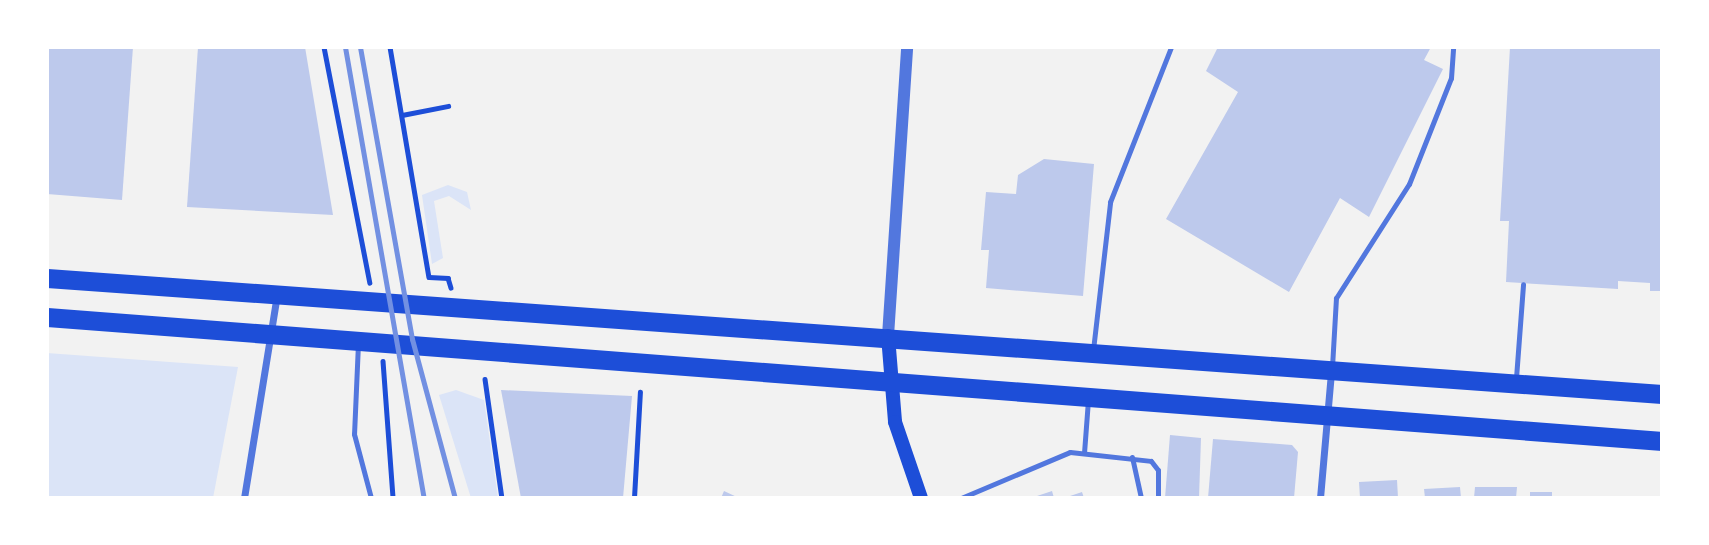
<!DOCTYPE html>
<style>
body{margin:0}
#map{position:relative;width:1709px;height:545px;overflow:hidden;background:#f2f2f2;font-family:"Zilla Slab",serif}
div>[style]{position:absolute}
.green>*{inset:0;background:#dbe4f7}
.building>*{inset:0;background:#bdc9ec}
.path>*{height:4.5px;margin:-2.25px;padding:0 2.25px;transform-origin:2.25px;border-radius:2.25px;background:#1d4ed8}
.service>*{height:5px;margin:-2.5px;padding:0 2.5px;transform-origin:2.5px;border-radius:2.5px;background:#5277de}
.minor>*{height:7px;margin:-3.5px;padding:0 3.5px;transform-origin:3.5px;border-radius:3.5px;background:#5277de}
.tertiary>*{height:12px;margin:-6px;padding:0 6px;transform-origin:6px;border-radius:6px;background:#5277de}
.secondary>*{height:14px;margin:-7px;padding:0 7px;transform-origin:7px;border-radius:7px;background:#1d4ed8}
.trunk>*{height:19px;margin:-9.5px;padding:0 9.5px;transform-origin:9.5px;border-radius:9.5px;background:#1d4ed8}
.rail>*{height:5px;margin:-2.5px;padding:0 2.5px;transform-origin:2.5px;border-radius:2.5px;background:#7290e2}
span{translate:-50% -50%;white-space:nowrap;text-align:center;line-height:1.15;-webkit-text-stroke:5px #fff;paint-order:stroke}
.frame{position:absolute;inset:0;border:49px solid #fff;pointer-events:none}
</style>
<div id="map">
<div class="green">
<i style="clip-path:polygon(448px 185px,467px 192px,471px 210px,449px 196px,434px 201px,443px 258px,432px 264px,422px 195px)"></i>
<i style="clip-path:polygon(47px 353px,238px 367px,213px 498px,47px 498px)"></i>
<i style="clip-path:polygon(456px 390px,484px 400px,498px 498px,471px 498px,439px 395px)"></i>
</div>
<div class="building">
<i style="clip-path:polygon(47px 47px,133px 47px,122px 200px,47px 194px)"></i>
<i style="clip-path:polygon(198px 47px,305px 47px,333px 215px,187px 207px)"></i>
<i style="clip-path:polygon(1218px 47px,1431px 47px,1424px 60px,1443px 69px,1369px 217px,1340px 198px,1289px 292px,1166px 219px,1238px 92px,1206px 71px)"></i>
<i style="clip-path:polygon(1510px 47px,1662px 47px,1662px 291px,1650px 291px,1650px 283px,1618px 281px,1618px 289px,1506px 282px,1509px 221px,1500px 221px)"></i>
<i style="clip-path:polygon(1044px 159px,1094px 164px,1083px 296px,986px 288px,989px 250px,981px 250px,986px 192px,1016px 194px,1018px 175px)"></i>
<i style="clip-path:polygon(501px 390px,632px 396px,623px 498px,521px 498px)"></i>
<i style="clip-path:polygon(1170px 435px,1201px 438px,1199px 498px,1165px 498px)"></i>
<i style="clip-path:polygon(1213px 439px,1292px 445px,1298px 452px,1294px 498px,1208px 498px)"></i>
<i style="clip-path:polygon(1397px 480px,1398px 498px,1360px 498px,1359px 482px)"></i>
<i style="clip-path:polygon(1460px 487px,1461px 498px,1425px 498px,1424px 489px)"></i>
<i style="clip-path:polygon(1475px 487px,1517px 487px,1516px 498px,1474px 498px)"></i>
<i style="clip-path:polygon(724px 491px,739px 498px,721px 498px)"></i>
<i style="clip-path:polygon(1052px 491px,1054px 498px,1034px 498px,1034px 497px)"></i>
<i style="clip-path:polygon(1082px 492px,1084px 498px,1067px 498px,1067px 497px)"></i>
<i style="clip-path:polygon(1530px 492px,1552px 492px,1552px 498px,1530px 498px)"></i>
</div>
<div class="path">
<i style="left:324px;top:47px;width:240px;rotate:79deg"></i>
<i style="left:390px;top:47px;width:233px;rotate:80.4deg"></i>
<i style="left:429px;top:277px;width:19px;rotate:3deg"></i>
<i style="left:448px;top:278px;width:10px;rotate:73deg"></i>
<i style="left:402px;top:115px;width:47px;rotate:-11.1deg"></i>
<i style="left:383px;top:361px;width:137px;rotate:85.8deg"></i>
<i style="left:485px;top:379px;width:120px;rotate:81.9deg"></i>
<i style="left:634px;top:498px;width:106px;rotate:-86.8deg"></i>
</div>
<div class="service">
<i style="left:358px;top:343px;width:91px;rotate:92.5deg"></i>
<i style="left:354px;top:434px;width:66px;rotate:75.1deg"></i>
<i style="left:1093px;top:350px;width:149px;rotate:-83.4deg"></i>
<i style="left:1110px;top:202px;width:167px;rotate:-68.5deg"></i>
<i style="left:1332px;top:367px;width:69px;rotate:-86.7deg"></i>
<i style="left:1336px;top:298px;width:135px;rotate:-57.4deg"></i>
<i style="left:1409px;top:184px;width:114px;rotate:-68.4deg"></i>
<i style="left:1451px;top:78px;width:31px;rotate:-86deg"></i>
<i style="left:1516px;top:378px;width:94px;rotate:-85.7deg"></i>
<i style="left:1084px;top:453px;width:53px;rotate:-85.7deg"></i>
<i style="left:1132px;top:457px;width:42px;rotate:77.6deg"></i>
<i style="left:961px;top:498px;width:118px;rotate:-22.9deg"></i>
<i style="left:1070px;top:452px;width:81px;rotate:6.3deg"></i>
<i style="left:1151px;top:461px;width:11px;rotate:52deg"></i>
<i style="left:1158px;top:470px;width:28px;rotate:90deg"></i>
</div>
<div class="minor">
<i style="left:244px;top:498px;width:207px;rotate:-80.8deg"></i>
<i style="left:1320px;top:498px;width:125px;rotate:-85deg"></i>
</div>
<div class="tertiary">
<i style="left:888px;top:336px;width:290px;rotate:-86.2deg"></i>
</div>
<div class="secondary">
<i style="left:888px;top:336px;width:86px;rotate:85.3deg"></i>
<i style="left:895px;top:422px;width:80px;rotate:71.1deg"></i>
</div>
<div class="trunk">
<i style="left:47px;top:278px;width:1619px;rotate:4.11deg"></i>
<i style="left:47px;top:317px;width:1620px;rotate:4.39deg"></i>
</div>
<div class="rail">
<i style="left:345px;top:47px;width:458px;rotate:80.1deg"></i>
<i style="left:360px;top:47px;width:297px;rotate:79.9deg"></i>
<i style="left:412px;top:339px;width:165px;rotate:74.9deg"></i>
</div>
<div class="frame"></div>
</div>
